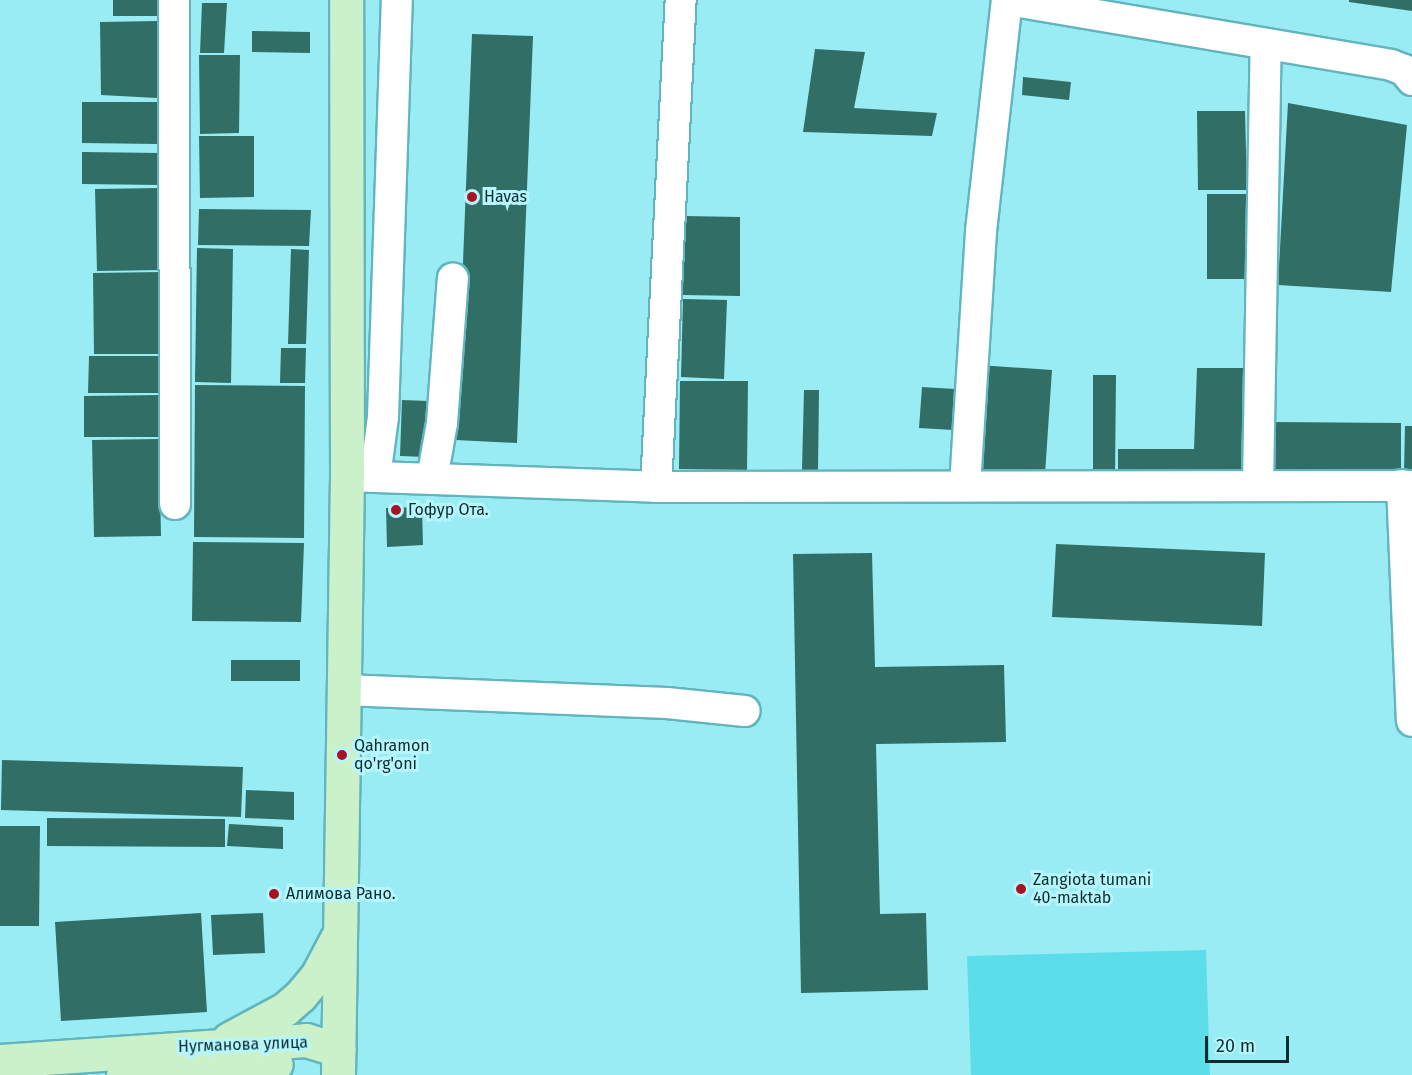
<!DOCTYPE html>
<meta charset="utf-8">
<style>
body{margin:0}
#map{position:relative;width:1412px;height:1075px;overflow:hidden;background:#99ecf4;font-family:"Fira Sans",sans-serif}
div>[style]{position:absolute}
.green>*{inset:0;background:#5cdeea}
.building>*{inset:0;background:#306e66}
.roads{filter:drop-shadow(2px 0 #62b5bd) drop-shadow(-2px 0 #62b5bd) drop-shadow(0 2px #62b5bd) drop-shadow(0 -2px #62b5bd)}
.minor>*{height:30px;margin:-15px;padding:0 15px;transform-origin:15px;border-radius:15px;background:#fff}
.major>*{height:33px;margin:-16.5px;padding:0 16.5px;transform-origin:16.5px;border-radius:16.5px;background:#cbf1ca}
.dots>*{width:16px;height:16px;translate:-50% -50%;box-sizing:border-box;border:3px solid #b6f6fc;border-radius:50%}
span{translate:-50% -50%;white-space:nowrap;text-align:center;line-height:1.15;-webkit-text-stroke:6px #b6f6fc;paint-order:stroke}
.poi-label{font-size:16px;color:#082d30}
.left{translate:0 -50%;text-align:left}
.street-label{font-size:16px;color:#082d30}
.scale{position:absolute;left:1205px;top:1036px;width:84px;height:27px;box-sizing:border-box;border:3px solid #082d30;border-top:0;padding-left:8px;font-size:18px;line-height:21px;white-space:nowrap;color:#082d30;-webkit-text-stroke:4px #b6f6fc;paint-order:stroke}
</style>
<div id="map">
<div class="green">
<i style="clip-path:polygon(1206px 950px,1210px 1075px,971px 1075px,967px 956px)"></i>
</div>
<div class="building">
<i style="clip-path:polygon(113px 0,160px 0,160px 16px,113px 16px)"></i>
<i style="clip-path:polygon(1349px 0,1412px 0,1412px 11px,1349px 2px)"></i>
<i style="clip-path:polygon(202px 3px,227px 3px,224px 53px,200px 53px)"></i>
<i style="clip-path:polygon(159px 21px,157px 98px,101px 95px,100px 22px)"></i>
<i style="clip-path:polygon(252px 31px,310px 32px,310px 53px,252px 52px)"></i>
<i style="clip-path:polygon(472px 34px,533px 36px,517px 443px,456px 440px)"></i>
<i style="clip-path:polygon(815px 49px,865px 52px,854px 108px,937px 113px,932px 136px,803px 132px)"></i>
<i style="clip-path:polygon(199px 55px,240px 55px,239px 133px,200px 134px)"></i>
<i style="clip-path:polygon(1023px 77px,1071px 82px,1069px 100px,1022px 95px)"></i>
<i style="clip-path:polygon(82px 102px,158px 102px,159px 144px,82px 143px)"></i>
<i style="clip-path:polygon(1288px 103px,1407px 125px,1391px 292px,1278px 285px)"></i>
<i style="clip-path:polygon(1197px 111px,1245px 111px,1247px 190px,1198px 190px)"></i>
<i style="clip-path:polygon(199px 136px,254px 136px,254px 197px,200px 198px)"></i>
<i style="clip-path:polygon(82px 152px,160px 153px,160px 185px,82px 184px)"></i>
<i style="clip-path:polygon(160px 188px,162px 270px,97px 271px,95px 189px)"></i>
<i style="clip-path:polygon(1207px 194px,1246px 194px,1247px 279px,1207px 279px)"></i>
<i style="clip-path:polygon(199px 209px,311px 210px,309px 246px,198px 245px)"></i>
<i style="clip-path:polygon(684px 216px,740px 217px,740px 296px,683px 295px)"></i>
<i style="clip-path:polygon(197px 248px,233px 249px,231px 383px,195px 382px)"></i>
<i style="clip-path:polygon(291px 249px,309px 250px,306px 344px,288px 344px)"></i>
<i style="clip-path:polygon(162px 272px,163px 354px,94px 354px,93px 273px)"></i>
<i style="clip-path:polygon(683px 299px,727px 300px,724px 379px,681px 377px)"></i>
<i style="clip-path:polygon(281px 348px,306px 348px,305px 383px,280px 383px)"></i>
<i style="clip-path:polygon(89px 356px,163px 356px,160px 393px,88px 393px)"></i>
<i style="clip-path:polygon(978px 365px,1052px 370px,1045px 474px,971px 469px)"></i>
<i style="clip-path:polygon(1197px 368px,1243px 368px,1241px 475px,1118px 474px,1118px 449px,1194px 449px)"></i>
<i style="clip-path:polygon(1093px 375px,1116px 375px,1115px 475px,1093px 475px)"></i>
<i style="clip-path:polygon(680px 381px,748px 381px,747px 470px,679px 469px)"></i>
<i style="clip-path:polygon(195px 385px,305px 386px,304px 538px,194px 537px)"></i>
<i style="clip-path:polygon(922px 387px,955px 389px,953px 430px,919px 428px)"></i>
<i style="clip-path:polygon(804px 390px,819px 390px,818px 470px,802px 470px)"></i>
<i style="clip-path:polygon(160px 395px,159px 437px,84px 437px,84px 396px)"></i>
<i style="clip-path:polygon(402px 400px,428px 401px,426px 457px,400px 456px)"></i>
<i style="clip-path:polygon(1272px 422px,1401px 423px,1401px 474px,1271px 472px)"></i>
<i style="clip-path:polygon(1405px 426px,1412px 426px,1412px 474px,1404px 473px)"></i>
<i style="clip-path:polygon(159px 439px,161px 536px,94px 537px,92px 440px)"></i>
<i style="clip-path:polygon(422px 507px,423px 545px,387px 547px,386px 508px)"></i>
<i style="clip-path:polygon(193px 542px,304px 543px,301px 622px,192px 621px)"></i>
<i style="clip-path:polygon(1056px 544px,1265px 553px,1262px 626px,1052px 617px)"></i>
<i style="clip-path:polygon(872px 553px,875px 667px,1004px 665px,1006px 742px,876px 744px,880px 914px,926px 913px,928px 990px,801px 993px,793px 554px)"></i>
<i style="clip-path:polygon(231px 660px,300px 660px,300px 681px,231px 681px)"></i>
<i style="clip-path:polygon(2px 760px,243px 767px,241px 817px,1px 810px)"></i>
<i style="clip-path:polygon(246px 790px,294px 792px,294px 820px,245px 818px)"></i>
<i style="clip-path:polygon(47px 818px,225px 819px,225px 847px,47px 846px)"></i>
<i style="clip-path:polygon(229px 824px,283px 827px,283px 849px,227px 846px)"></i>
<i style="clip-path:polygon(0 826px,40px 826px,39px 926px,0 926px)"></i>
<i style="clip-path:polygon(201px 913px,207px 1012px,61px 1021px,55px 922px)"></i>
<i style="clip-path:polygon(263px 913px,265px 953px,213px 955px,211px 915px)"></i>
</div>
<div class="roads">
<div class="minor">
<i style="left:174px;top:0;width:504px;rotate:89.89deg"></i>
<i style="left:1008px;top:0;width:388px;rotate:9.6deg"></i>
<i style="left:1391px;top:65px;width:14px;rotate:21deg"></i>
<i style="left:1404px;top:70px;width:13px;rotate:51deg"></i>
<i style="left:347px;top:476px;width:309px;rotate:2deg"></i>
<i style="left:656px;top:487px;width:756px;rotate:-0.08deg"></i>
<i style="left:375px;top:477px;width:61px;rotate:-82.4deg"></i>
<i style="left:383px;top:417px;width:417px;rotate:-88.1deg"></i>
<i style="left:432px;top:479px;width:57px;rotate:-79.9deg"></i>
<i style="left:442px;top:423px;width:145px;rotate:-85.7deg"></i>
<i style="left:1258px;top:485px;width:441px;rotate:-89deg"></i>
<i style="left:1402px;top:485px;width:236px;rotate:87.6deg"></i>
<i style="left:965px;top:486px;width:256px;rotate:-86.4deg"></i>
<i style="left:981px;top:231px;width:232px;rotate:-83.6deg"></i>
<i style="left:656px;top:487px;width:488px;rotate:-87.1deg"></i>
<i style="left:344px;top:690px;width:323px;rotate:2.3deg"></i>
<i style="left:667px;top:703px;width:78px;rotate:5.9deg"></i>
</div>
<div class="major">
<i style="left:229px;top:1039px;width:64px;rotate:-28.2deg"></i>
<i style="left:285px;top:1009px;width:20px;rotate:-41deg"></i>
<i style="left:300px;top:996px;width:26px;rotate:-50deg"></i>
<i style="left:317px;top:976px;width:43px;rotate:-62.2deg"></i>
<i style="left:0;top:1061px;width:307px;rotate:-3.9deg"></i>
<i style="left:306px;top:1040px;width:34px;rotate:17deg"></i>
<i style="left:123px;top:1075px;width:153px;rotate:-4.1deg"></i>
<i style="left:338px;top:1075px;width:599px;rotate:-89.14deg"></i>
<i style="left:347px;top:476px;width:476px;rotate:-90.1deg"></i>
</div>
</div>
<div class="dots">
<i style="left:472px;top:197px;background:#a91224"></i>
<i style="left:396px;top:510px;background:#a91224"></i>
<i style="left:342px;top:755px;background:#a91224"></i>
<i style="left:1021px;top:889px;background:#a91224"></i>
<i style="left:274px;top:894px;background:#a91224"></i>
</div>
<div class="poi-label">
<span class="left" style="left:484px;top:197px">Havas</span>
<span class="left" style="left:408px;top:510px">Гофур Ота.</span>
<span class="left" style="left:354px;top:755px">Qahramon<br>qo'rg'oni</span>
<span class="left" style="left:1033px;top:889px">Zangiota tumani<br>40-maktab</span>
<span class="left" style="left:286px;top:894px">Алимова Рано.</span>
</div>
<div class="street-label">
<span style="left:243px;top:1045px;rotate:-2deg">Нугманова улица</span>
</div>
<div class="scale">20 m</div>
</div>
